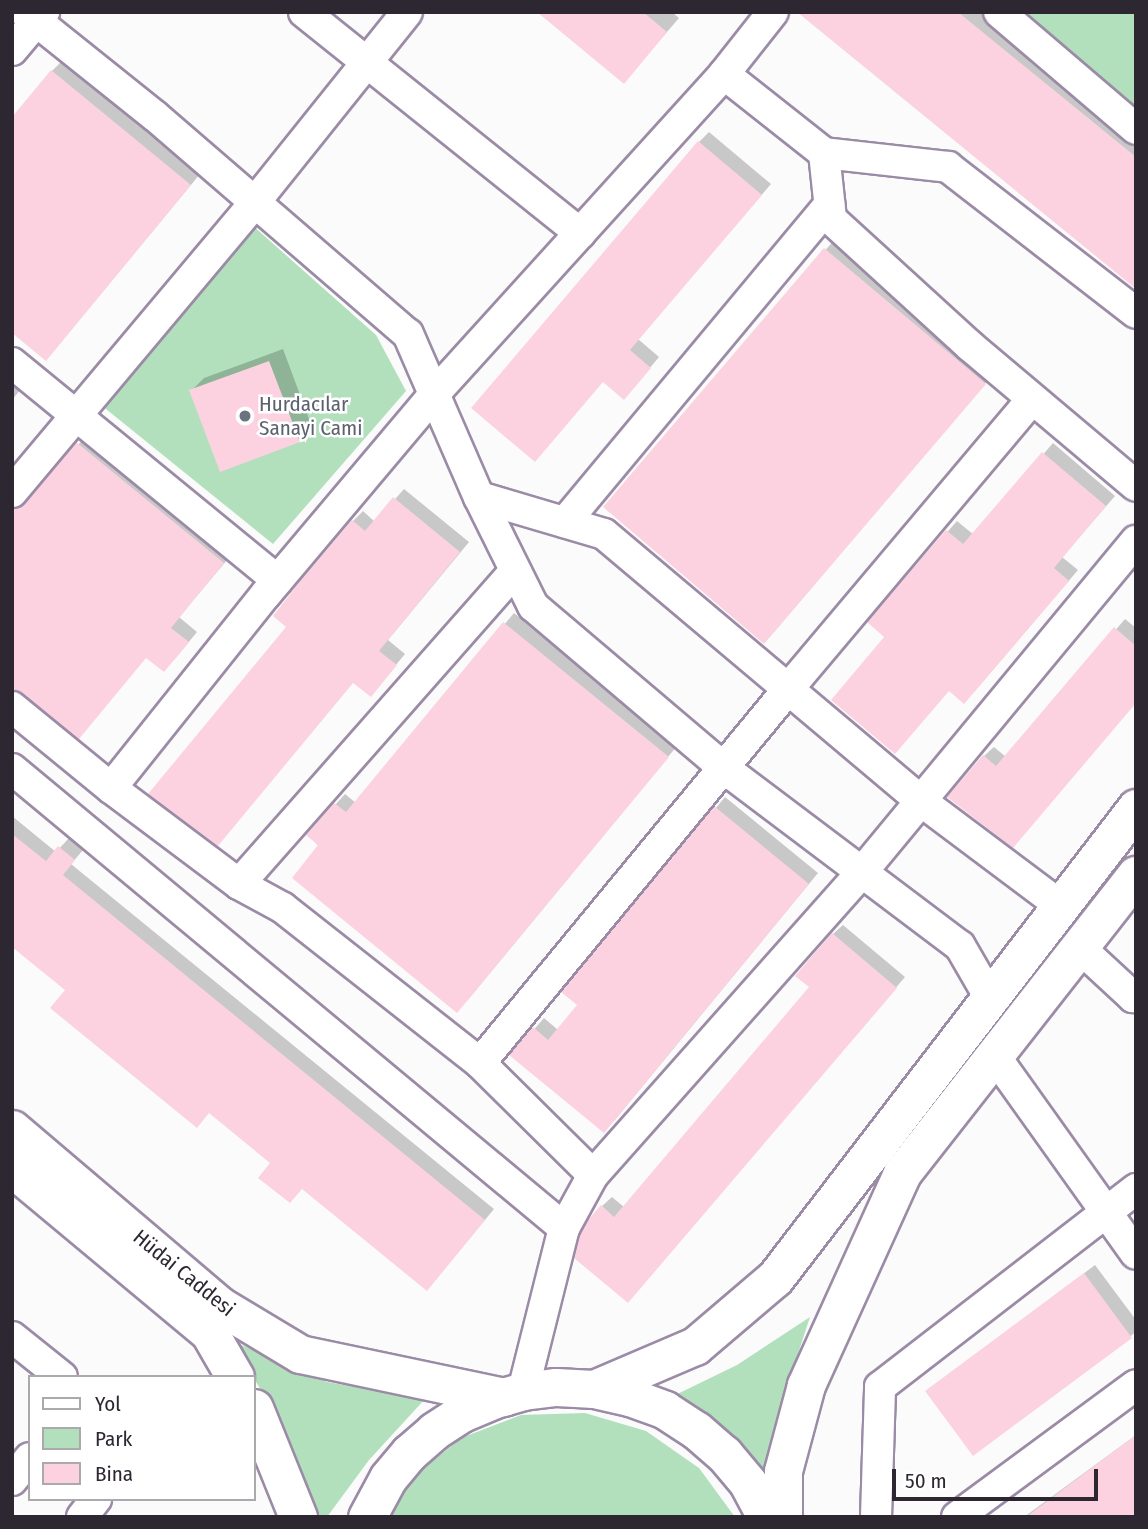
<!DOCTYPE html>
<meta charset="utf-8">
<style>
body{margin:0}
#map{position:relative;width:1148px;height:1529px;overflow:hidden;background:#fbfbfb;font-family:"Fira Sans Condensed",sans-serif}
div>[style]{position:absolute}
.green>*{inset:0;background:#b3e0bc}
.shadow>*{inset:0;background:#0003}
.building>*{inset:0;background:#fcd2e0}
.roads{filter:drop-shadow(2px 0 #9b8ba6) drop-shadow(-2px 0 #9b8ba6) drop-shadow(0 2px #9b8ba6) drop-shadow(0 -2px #9b8ba6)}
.minor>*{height:30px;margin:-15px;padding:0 15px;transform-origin:15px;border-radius:15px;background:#fff}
.tertiary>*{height:37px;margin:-18.5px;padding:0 18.5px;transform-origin:18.5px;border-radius:18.5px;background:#fff}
.dots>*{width:19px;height:19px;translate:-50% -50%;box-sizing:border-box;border:4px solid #fff;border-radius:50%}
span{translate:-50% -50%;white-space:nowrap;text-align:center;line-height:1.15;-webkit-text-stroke:5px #fff;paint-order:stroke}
.worship-label{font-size:21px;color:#5b616d}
.left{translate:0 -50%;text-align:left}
.street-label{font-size:21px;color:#2d2732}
.frame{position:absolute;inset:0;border:14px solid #2d2732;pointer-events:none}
.legend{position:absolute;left:28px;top:1375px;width:228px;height:126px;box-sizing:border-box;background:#fff;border:2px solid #aba9ad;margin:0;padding:9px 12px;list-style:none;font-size:21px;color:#2d2732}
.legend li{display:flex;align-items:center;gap:14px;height:35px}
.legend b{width:35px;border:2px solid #aba9ad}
.scale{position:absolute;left:892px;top:1469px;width:206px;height:32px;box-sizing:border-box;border:4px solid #2d2732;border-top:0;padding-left:9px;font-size:21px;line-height:24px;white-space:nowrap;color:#2d2732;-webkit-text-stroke:5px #fff;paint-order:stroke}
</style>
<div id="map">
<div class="green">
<i style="clip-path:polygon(1001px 12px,1136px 12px,1136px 121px)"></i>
<i style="clip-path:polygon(252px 225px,376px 335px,406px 391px,273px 544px,101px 405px)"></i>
<i style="clip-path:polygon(810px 1317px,780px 1409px,769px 1503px,663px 1401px,737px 1365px)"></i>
<i style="clip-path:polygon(230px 1340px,327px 1382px,425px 1399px,369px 1460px,327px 1517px,316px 1517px,284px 1427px)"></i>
<i style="clip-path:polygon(585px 1413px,646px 1431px,699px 1468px,735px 1517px,387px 1517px,412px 1478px,461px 1438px,521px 1415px)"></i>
</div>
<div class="shadow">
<i style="clip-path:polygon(539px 12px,672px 12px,679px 18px,624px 82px)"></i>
<i style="clip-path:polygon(822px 12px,980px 12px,1136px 140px,1136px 287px)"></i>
<i style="clip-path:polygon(62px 61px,200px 174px,56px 348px,52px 71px)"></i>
<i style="clip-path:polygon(709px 132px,771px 184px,638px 339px,659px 357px,634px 387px,603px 380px,699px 142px)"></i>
<i style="clip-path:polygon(835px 239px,994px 373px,774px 632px,605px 507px)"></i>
<i style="clip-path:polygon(283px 349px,312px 427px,299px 440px,191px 391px,204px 378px)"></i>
<i style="clip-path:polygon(12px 372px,26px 383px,12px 400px)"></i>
<i style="clip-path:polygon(88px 434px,233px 553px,179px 617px,197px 632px,174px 660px,147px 656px,79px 737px,12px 683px,12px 506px,19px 499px,29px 499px)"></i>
<i style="clip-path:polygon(1053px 443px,1115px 496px,1062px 557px,1078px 570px,974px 692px,887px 637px,920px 563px,957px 521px,974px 535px)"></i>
<i style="clip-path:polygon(404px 489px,469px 542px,388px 640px,405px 654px,380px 684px,354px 681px,218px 844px,288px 626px,353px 521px,363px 511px,375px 522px)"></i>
<i style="clip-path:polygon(514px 613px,677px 746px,467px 1001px,308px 835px,345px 794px,356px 803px)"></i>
<i style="clip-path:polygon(1125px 619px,1136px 628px,1136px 702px,1012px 846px,984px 756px,994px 747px,1006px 757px)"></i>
<i style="clip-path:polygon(725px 797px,818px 873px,614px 1121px,512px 1055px,544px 1018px,558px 1030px,580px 1004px,564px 991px)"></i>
<i style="clip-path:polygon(12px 816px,56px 852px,69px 838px,83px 850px,71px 864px,494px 1209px,436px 1279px,272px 1163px,12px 945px)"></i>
<i style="clip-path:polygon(843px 925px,905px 977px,628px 1301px,602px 1206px,612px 1197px,624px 1207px,811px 987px,833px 934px)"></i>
<i style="clip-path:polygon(1095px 1265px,1136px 1320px,1136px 1332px,973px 1453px,927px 1391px)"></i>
<i style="clip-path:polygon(1136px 1435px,1136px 1517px,1024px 1517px)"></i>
</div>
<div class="building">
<i style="clip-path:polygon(537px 12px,643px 12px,667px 32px,624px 84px)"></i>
<i style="clip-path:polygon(797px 12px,958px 12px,1136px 157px,1136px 289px)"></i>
<i style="clip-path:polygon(51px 70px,191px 185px,46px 361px,12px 333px,12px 117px)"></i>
<i style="clip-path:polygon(698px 141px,762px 195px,630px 350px,651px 368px,624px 400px,603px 382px,535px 462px,471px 408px)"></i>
<i style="clip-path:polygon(824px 248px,986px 384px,764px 644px,603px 507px)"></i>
<i style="clip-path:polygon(269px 361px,300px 442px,220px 472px,189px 390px)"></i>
<i style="clip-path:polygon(76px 442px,224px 563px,171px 628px,189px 642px,164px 672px,146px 658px,79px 739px,12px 687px,12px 509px,25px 503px)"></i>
<i style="clip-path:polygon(1042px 452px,1106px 506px,1054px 568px,1069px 581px,964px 704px,949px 691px,895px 754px,831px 700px,884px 637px,867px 622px,946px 530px,963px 544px)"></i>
<i style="clip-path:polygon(393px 497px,460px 552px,379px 651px,397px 665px,371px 697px,353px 683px,218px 846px,148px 794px,286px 627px,273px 616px,301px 580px,352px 520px,365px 531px)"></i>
<i style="clip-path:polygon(503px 622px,669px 757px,457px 1013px,292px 878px,318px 845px,306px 835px,334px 803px,346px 812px)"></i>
<i style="clip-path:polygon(1114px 627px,1136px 646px,1136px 703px,1013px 848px,947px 797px,983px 755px,996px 766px)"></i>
<i style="clip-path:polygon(714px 806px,809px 884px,604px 1133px,509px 1055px,533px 1027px,548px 1040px,577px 1005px,561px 992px)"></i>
<i style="clip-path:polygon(12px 834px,46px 861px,58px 846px,75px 860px,63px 875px,485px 1220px,427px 1291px,302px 1189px,290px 1203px,258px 1178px,270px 1163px,209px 1113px,197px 1128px,50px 1008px,65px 990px,12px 947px)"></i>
<i style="clip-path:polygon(832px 933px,897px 988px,628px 1303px,574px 1258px,580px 1234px,589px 1219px,601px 1205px,614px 1217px,809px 987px,795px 976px)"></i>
<i style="clip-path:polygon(1084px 1273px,1132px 1338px,973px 1456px,925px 1391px)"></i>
<i style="clip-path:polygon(1136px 1435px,1136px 1517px,1026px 1517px)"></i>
</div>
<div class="roads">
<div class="minor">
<i style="left:25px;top:12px;width:166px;rotate:38.7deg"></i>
<i style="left:155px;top:116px;width:334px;rotate:40.8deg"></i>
<i style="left:408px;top:334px;width:178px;rotate:66.5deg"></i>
<i style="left:479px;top:497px;width:122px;rotate:63.6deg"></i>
<i style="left:533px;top:606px;width:252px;rotate:40.3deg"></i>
<i style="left:725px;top:769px;width:294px;rotate:37deg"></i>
<i style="left:960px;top:946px;width:60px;rotate:60deg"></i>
<i style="left:304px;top:12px;width:354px;rotate:38.7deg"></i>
<i style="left:999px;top:12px;width:180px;rotate:40.5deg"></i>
<i style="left:12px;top:50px;width:50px;rotate:-49.9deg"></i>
<i style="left:724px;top:74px;width:79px;rotate:-51.7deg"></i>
<i style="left:824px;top:153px;width:125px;rotate:6.4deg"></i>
<i style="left:948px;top:167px;width:238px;rotate:37.8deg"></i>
<i style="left:12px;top:363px;width:343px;rotate:39.3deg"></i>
<i style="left:12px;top:492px;width:378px;rotate:-50deg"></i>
<i style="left:255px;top:202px;width:243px;rotate:-51.3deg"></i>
<i style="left:479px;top:497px;width:130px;rotate:16.5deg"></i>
<i style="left:604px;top:534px;width:414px;rotate:40.1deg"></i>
<i style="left:921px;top:801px;width:175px;rotate:36.9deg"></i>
<i style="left:565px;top:522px;width:413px;rotate:-50.2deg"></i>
<i style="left:12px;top:707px;width:128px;rotate:39.3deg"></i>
<i style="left:111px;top:788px;width:160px;rotate:36.9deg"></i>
<i style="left:239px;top:884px;width:50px;rotate:28.6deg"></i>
<i style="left:283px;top:908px;width:251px;rotate:38.2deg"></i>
<i style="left:480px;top:1063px;width:159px;rotate:44.7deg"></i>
<i style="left:12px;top:769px;width:718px;rotate:39.74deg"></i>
<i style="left:111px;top:788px;width:248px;rotate:-51.4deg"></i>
<i style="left:266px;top:594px;width:263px;rotate:-49.9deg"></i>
<i style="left:435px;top:393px;width:430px;rotate:-47.8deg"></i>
<i style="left:724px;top:74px;width:127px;rotate:38.3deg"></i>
<i style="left:824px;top:153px;width:66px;rotate:83.9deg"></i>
<i style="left:831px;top:219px;width:188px;rotate:42.4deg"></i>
<i style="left:970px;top:346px;width:217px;rotate:40.1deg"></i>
<i style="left:239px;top:884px;width:417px;rotate:-48.6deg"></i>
<i style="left:1079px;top:947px;width:74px;rotate:42.8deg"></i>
<i style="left:1133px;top:997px;width:4px;rotate:-34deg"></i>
<i style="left:994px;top:1055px;width:244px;rotate:54.5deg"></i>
<i style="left:480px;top:1063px;width:484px;rotate:-50.5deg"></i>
<i style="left:788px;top:689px;width:379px;rotate:-49.9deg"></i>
<i style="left:12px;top:1337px;width:64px;rotate:38.7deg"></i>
<i style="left:523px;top:1391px;width:168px;rotate:-75.9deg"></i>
<i style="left:564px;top:1228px;width:60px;rotate:-61.3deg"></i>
<i style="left:593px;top:1175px;width:405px;rotate:-48.4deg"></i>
<i style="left:862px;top:872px;width:430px;rotate:-50.4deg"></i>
<i style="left:12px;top:1480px;width:28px;rotate:-51deg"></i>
<i style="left:82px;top:1517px;width:23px;rotate:-52deg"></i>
<i style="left:876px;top:1517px;width:130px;rotate:-88.2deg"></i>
<i style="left:880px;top:1387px;width:324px;rotate:-37.7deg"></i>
<i style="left:957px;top:1517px;width:222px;rotate:-36.4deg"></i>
</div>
<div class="tertiary">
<i style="left:12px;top:1129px;width:273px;rotate:40.4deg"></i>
<i style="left:220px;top:1306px;width:93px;rotate:31deg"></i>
<i style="left:300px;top:1354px;width:208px;rotate:11.9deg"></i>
<i style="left:12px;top:1168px;width:256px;rotate:39.8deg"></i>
<i style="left:209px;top:1332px;width:52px;rotate:60deg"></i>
<i style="left:594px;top:1389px;width:110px;rotate:-23.1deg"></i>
<i style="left:695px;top:1346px;width:105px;rotate:-40.4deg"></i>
<i style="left:775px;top:1278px;width:593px;rotate:-52.47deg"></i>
<i style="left:254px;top:1408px;width:118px;rotate:68deg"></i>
<i style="left:367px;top:1517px;width:44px;rotate:-61.7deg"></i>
<i style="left:388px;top:1478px;width:33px;rotate:-50deg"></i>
<i style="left:409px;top:1453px;width:33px;rotate:-41deg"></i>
<i style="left:434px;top:1431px;width:33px;rotate:-33deg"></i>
<i style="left:462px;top:1413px;width:33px;rotate:-23deg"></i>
<i style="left:492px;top:1400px;width:32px;rotate:-16deg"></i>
<i style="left:523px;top:1391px;width:33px;rotate:-7deg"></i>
<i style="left:556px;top:1387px;width:38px;rotate:3deg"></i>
<i style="left:594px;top:1389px;width:37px;rotate:13deg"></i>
<i style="left:630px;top:1397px;width:37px;rotate:20deg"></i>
<i style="left:665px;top:1410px;width:37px;rotate:33deg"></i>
<i style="left:696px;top:1430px;width:37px;rotate:41deg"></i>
<i style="left:724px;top:1454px;width:38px;rotate:50deg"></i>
<i style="left:748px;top:1483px;width:38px;rotate:62deg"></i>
<i style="left:783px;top:1517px;width:46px;rotate:-90deg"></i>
<i style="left:783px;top:1471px;width:89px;rotate:-75deg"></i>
<i style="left:806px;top:1385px;width:233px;rotate:-65.6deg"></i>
<i style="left:902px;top:1173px;width:379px;rotate:-51.9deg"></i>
</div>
</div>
<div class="dots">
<i style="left:245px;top:416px;background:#6b7280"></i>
</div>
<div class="worship-label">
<span class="left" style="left:259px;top:416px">Hurdacılar<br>Sanayi Cami</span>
</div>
<div class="street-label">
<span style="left:184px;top:1273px;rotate:39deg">Hüdai Caddesi</span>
</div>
<div class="frame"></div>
<ul class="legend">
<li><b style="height:9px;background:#fff"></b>Yol</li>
<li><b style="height:19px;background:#b3e0bc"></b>Park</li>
<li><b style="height:19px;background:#fcd2e0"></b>Bina</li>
</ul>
<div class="scale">50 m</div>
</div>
